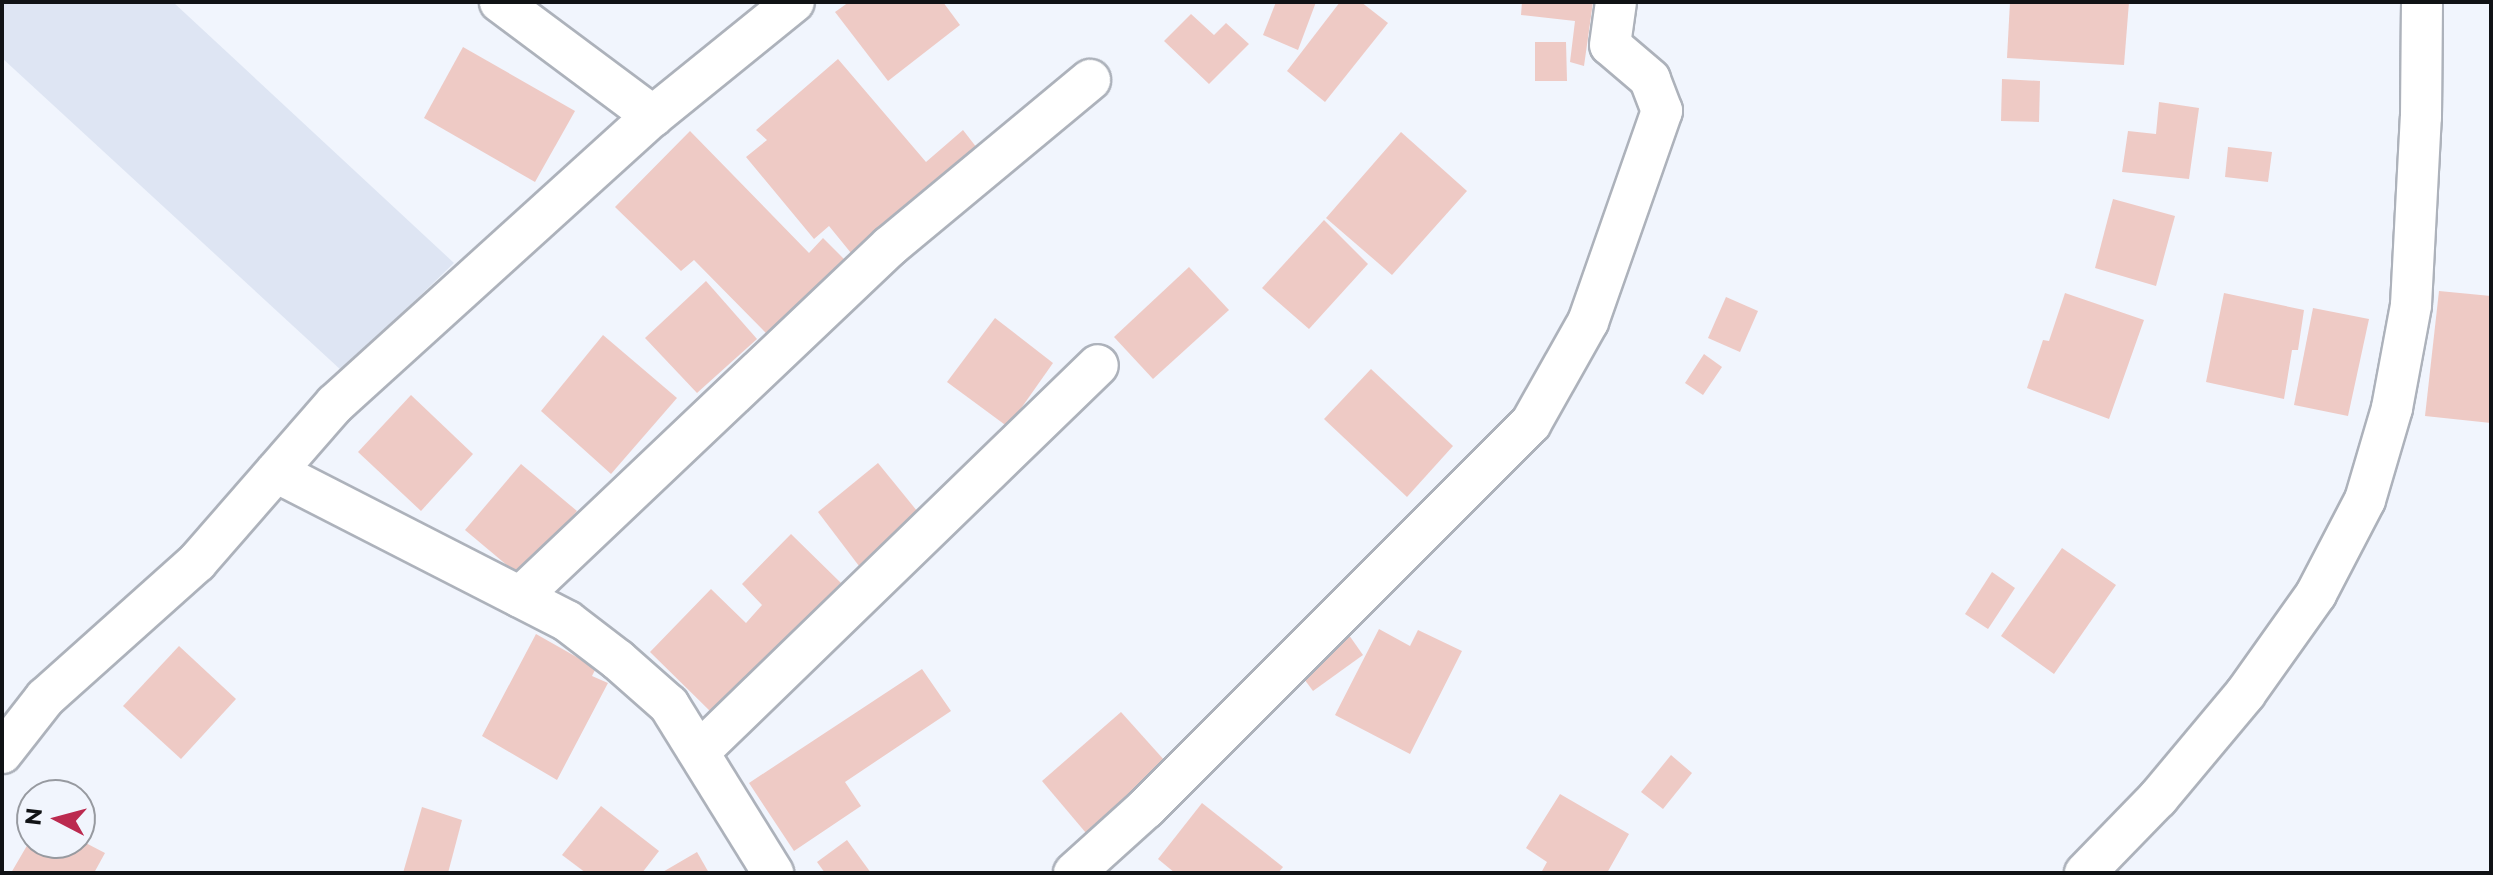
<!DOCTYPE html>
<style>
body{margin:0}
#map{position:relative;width:2493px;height:875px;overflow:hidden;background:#f1f5fd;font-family:Montserrat,sans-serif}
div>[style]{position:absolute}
.built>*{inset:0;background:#dee5f3}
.building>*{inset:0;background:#eecac5}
.roads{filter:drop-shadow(2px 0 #adb2bb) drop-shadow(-2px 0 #adb2bb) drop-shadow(0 2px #adb2bb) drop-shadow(0 -2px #adb2bb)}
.minor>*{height:40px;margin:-20px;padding:0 20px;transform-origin:20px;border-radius:20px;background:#fff}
span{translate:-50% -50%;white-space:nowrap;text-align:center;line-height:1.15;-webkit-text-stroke:8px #f1f5fd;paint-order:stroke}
.frame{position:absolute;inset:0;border:4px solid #101215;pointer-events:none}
.north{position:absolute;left:16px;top:779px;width:80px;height:80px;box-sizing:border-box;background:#f1f5fd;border:2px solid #979aa0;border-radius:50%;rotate:276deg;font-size:22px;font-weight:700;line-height:32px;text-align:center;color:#101215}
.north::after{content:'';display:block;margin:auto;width:28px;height:36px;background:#bb2a4f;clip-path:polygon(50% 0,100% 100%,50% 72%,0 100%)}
</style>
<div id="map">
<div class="built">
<i style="clip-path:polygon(2px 2px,173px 2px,454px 263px,342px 371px,2px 58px)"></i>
</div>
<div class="building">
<i style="clip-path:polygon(849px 2px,943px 2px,960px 25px,888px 81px,835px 12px)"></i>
<i style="clip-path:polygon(1276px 2px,1316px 2px,1298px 50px,1263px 35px)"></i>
<i style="clip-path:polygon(1340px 2px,1361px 2px,1388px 23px,1325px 102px,1287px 71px)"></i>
<i style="clip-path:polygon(1522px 2px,1593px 2px,1584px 66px,1570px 62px,1575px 21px,1521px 15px)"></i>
<i style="clip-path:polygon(2010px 2px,2129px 2px,2124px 65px,2007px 58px)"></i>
<i style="clip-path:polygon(1191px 14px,1214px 35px,1226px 23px,1249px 44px,1209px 84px,1164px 41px)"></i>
<i style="clip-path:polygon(1535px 42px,1566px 42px,1567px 81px,1535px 81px)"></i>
<i style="clip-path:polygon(463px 47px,575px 111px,535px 182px,424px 118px)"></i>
<i style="clip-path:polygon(838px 59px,926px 162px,963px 130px,977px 148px,851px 253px,829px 226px,814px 239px,746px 157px,767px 140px,756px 130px)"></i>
<i style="clip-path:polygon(2002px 79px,2040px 81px,2039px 122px,2001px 121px)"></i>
<i style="clip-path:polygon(2159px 102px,2199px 108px,2189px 179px,2122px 172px,2128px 131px,2156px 134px)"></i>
<i style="clip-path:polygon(690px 131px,809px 253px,823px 238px,844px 259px,767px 334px,694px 260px,681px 271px,615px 207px)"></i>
<i style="clip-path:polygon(1401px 132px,1467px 191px,1392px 275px,1326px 218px)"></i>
<i style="clip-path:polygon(2228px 147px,2272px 152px,2268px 182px,2225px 177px)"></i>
<i style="clip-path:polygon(2113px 199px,2175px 216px,2156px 286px,2095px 268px)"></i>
<i style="clip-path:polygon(1324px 220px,1368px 264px,1309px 329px,1262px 288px)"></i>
<i style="clip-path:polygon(1189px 267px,1229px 310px,1153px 379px,1114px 337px)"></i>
<i style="clip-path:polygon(706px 281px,757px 339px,697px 393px,645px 338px)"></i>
<i style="clip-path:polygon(2439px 291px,2491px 296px,2491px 423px,2425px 416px)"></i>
<i style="clip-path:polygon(2065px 293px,2144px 320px,2109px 419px,2027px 388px,2043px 340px,2049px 341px)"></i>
<i style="clip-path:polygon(2224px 293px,2304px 310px,2298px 350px,2292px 350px,2284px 399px,2206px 382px)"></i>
<i style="clip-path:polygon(1726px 297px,1758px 311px,1740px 352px,1708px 338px)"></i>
<i style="clip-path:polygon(2313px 308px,2369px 319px,2348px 416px,2294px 405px)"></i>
<i style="clip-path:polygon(995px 318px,1053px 363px,1008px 427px,947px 382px)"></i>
<i style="clip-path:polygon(603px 335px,677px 398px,611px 474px,541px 411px)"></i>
<i style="clip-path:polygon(1704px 354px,1722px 367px,1703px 395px,1685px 383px)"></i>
<i style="clip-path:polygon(1371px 369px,1453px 446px,1407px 497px,1324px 419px)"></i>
<i style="clip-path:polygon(411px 395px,473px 454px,421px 511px,358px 452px)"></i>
<i style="clip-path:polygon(878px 463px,922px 517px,859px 566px,818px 512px)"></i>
<i style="clip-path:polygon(521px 464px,577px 511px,521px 577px,465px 530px)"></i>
<i style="clip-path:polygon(791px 534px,841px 583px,712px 713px,650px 652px,711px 589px,746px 623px,762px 605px,742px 584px)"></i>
<i style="clip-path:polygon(2062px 548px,2116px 585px,2054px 674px,2001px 636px)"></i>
<i style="clip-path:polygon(1992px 572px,2015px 588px,1988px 629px,1965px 614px)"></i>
<i style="clip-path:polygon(1344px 628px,1363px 655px,1313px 691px,1293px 664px)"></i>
<i style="clip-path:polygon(1379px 629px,1410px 646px,1418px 630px,1462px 651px,1410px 754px,1335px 715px)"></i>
<i style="clip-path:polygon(536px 634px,596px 668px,592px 676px,608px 683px,557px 780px,482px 736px)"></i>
<i style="clip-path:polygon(179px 646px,236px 699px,181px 759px,123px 706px)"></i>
<i style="clip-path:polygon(922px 669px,951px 711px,845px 782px,861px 806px,794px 851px,749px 783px)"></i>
<i style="clip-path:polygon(1121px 712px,1165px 761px,1086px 833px,1042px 781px)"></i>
<i style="clip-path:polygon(1671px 755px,1692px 773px,1663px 809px,1641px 792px)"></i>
<i style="clip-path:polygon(1560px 794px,1629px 834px,1607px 873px,1541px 873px,1547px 862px,1526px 848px)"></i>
<i style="clip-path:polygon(1202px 803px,1283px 867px,1278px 873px,1175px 873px,1158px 859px)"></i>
<i style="clip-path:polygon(601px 806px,659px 851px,642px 873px,586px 873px,562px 855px)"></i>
<i style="clip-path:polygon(422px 807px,462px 820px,448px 873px,403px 873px)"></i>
<i style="clip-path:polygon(32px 837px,32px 843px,80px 843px,80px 840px,105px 853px,94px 873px,11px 873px)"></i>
<i style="clip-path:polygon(847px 840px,871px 873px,825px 873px,817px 862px)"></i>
<i style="clip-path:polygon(697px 852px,709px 873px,661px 873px)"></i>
</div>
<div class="roads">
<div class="minor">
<i style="left:500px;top:2px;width:191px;rotate:36.7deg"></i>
<i style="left:276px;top:472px;width:327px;rotate:27.1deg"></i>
<i style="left:567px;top:621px;width:64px;rotate:37.4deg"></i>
<i style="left:618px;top:660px;width:68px;rotate:41.4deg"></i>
<i style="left:669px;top:705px;width:198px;rotate:58.2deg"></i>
<i style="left:520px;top:597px;width:510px;rotate:-43.49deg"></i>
<i style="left:890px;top:246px;width:260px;rotate:-39.7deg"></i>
<i style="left:700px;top:751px;width:554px;rotate:-44.12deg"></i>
<i style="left:2px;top:753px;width:70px;rotate:-52deg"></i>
<i style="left:45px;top:698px;width:204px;rotate:-41.8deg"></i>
<i style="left:197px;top:562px;width:210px;rotate:-48.9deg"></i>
<i style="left:335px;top:404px;width:429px;rotate:-42.2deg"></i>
<i style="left:653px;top:116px;width:181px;rotate:-39deg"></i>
<i style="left:1074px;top:873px;width:97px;rotate:-42.1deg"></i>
<i style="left:1146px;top:808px;width:544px;rotate:-45deg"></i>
<i style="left:1531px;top:423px;width:116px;rotate:-60.6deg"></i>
<i style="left:1588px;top:322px;width:224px;rotate:-70.7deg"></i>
<i style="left:1662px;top:111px;width:34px;rotate:-111deg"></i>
<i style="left:1650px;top:79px;width:52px;rotate:-139.6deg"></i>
<i style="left:1610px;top:45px;width:43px;rotate:-82.1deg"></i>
<i style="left:2085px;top:873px;width:105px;rotate:-45.8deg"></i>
<i style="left:2158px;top:798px;width:136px;rotate:-50.1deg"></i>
<i style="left:2245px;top:694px;width:123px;rotate:-54.6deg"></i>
<i style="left:2316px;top:594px;width:106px;rotate:-62.5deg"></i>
<i style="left:2365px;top:500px;width:96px;rotate:-73.6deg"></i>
<i style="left:2392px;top:408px;width:105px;rotate:-79.5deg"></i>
<i style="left:2411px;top:305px;width:188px;rotate:-87deg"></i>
<i style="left:2421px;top:117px;width:115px;rotate:-89.5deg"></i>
</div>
</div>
<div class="frame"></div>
<div class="north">N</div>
</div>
